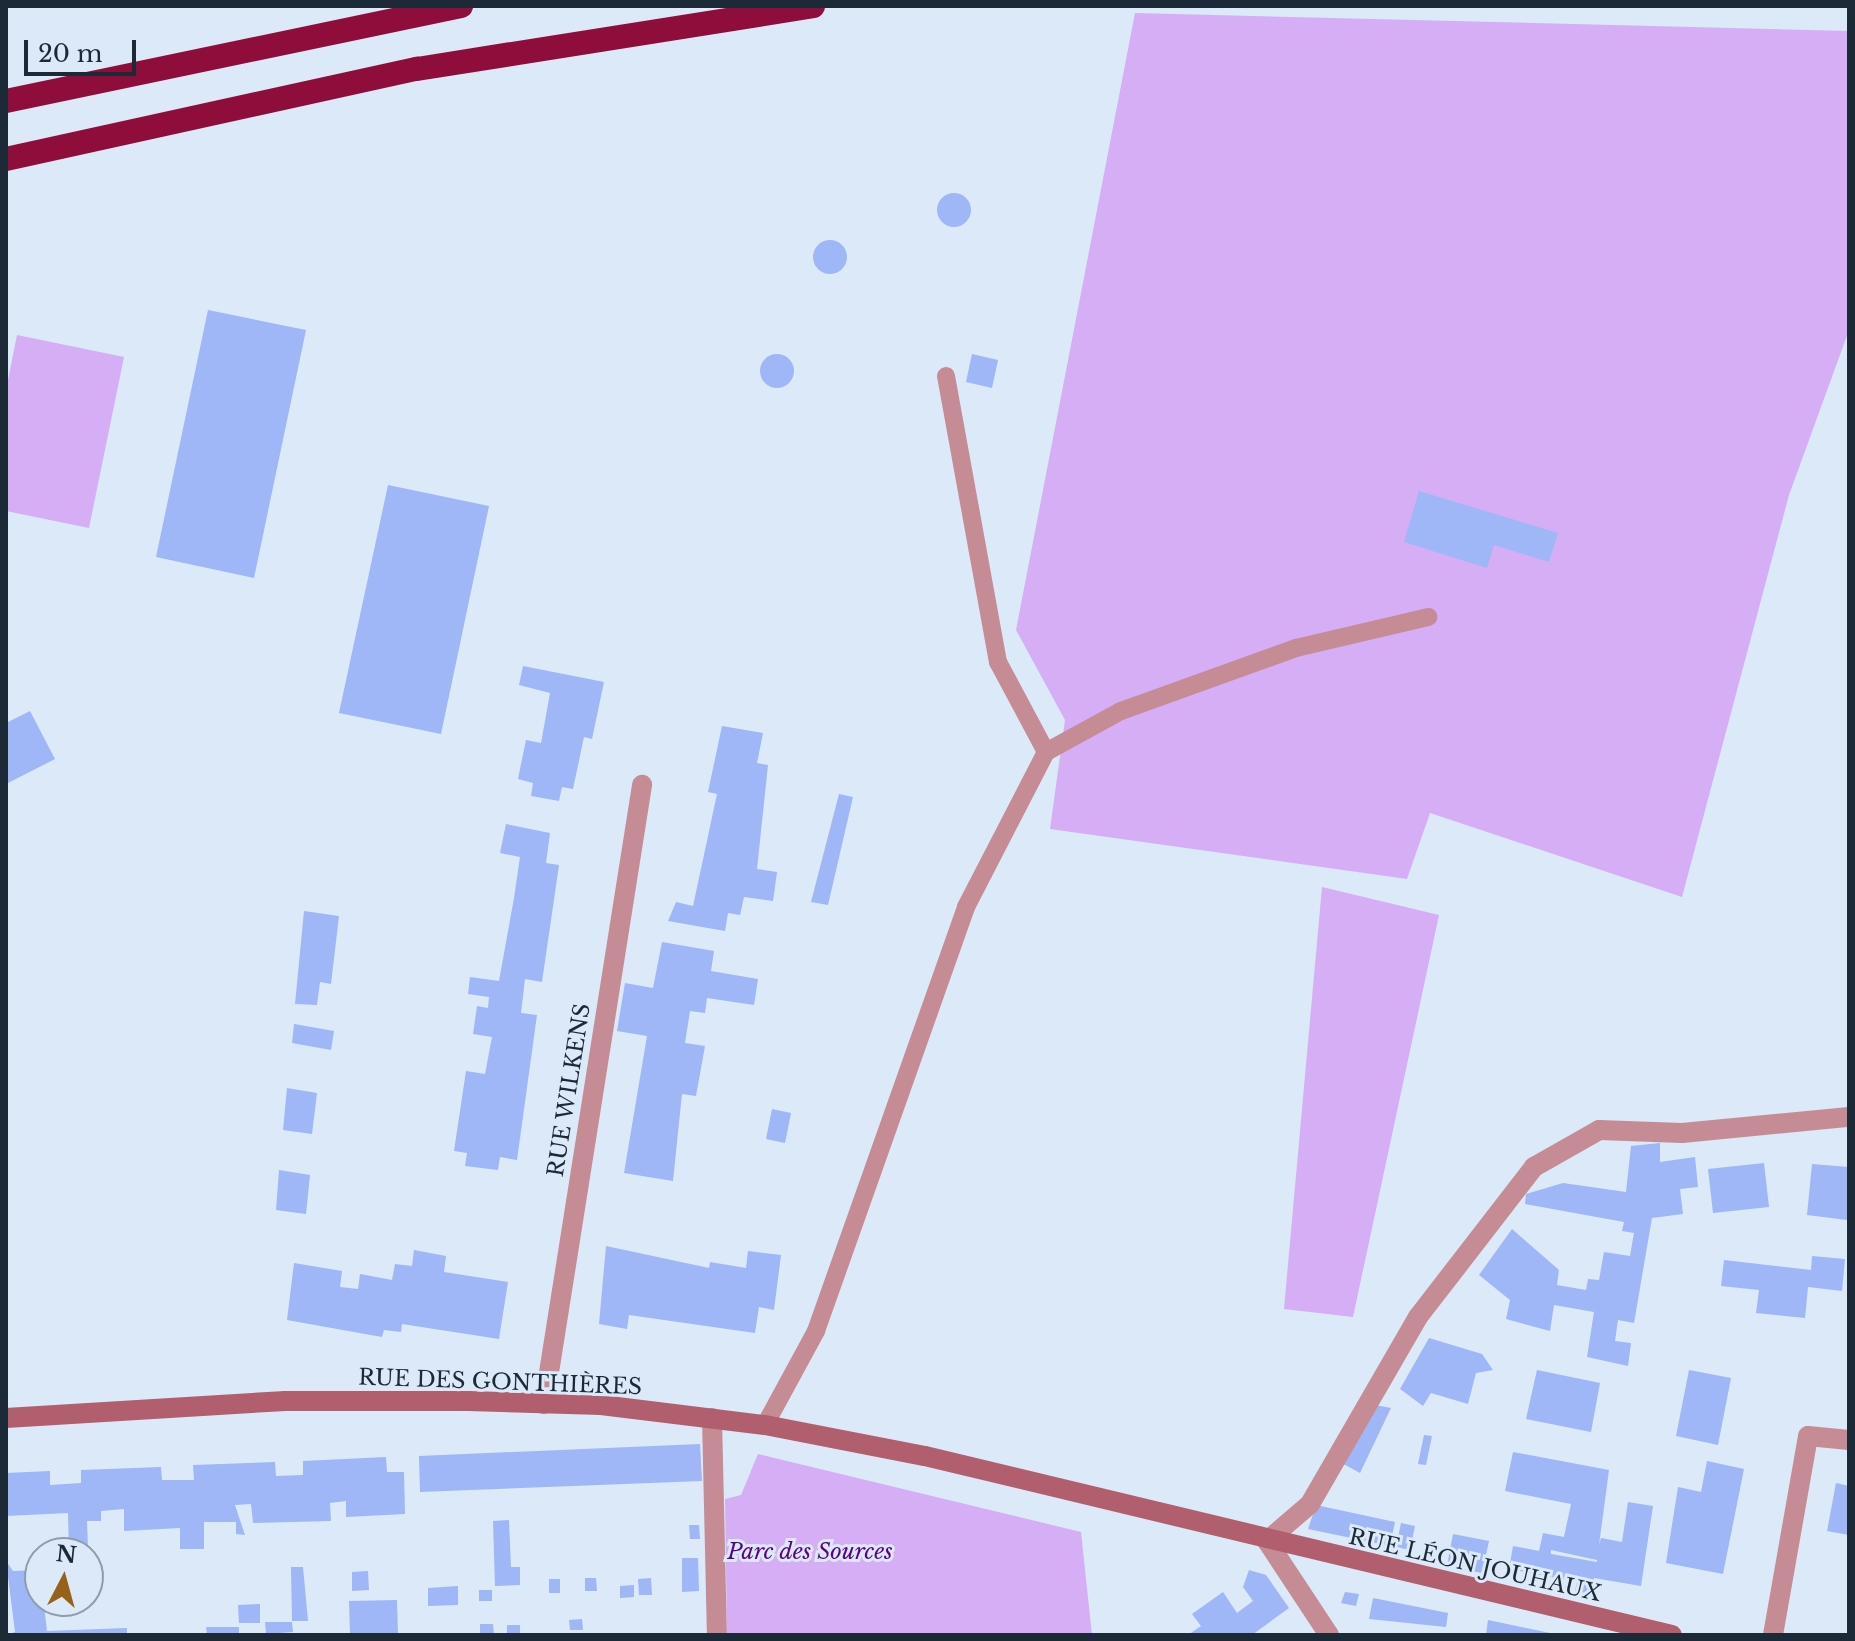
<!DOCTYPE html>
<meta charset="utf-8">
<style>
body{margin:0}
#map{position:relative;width:1855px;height:1641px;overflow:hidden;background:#dbe9f8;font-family:"Libre Baskerville",serif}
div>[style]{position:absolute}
.green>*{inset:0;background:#d5aef6}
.building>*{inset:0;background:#9fb6f7}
.round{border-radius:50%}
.lane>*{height:18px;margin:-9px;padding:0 9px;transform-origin:9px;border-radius:9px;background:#c68c95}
.street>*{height:20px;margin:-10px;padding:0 10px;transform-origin:10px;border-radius:10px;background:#c68c95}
.secondary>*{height:20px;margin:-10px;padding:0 10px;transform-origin:10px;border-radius:10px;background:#b15e6e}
.highway>*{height:24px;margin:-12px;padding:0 12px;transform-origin:12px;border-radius:12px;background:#8e0d3b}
span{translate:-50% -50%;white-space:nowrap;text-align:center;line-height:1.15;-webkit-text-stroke:6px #dbe9f8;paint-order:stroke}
.street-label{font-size:22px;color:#1c2a38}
.park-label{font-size:22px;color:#5d018a;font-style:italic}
.frame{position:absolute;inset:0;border:8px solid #1c2a38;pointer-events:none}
.north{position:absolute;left:24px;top:1537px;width:80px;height:80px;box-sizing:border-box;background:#dbe9f8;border:2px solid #8f9dab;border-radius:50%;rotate:6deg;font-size:22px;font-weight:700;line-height:32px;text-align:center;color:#1c2a38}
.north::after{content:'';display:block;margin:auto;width:28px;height:36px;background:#966118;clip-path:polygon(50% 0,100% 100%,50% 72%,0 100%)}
.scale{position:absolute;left:24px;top:40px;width:112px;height:36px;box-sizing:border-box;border:4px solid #1c2a38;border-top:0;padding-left:10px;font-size:24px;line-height:28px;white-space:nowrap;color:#1c2a38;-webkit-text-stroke:6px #dbe9f8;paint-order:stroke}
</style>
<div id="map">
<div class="green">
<i style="clip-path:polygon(1135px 13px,1849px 31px,1849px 330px,1789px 495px,1682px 897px,1430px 813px,1407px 879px,1050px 829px,1065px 720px,1016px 630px)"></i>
<i style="clip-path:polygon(17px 335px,124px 357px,89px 528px,6px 511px,6px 390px)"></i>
<i style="clip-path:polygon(1322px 887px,1439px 915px,1353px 1317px,1284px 1309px)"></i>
<i style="clip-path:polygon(758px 1454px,1081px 1532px,1092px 1635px,727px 1635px,725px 1499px,741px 1495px)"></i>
</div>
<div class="building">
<i class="round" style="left:937px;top:193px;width:34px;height:34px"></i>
<i class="round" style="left:813px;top:240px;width:34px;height:34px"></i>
<i style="clip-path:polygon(208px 310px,306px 330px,254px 578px,156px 557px)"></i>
<i class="round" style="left:760px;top:354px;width:34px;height:34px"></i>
<i style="clip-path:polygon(972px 354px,998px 360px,992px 388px,966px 382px)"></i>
<i style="clip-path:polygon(388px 485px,489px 506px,441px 734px,339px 713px)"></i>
<i style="clip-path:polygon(1419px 491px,1558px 533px,1549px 562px,1494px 545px,1487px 568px,1404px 542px)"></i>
<i style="clip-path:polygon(523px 666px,604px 682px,592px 739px,584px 737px,573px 789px,562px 787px,559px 801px,531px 796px,533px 783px,518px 779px,526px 740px,541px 743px,550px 693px,519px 685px)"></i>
<i style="clip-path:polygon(30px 711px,55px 759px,6px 784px,6px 723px)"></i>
<i style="clip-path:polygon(722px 726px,763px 733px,757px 763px,768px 765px,757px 869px,777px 872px,773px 901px,744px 897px,740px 915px,728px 913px,725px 931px,668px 921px,676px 902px,693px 906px,717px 794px,708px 792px)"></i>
<i style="clip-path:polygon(839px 794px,853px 797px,828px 905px,811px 902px)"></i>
<i style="clip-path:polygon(506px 824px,550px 833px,546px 863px,559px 865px,542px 982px,525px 979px,521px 1013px,537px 1015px,517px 1160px,500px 1157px,498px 1170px,465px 1166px,467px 1153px,454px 1151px,466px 1071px,485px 1074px,492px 1037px,473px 1034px,477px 1006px,488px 1008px,489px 997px,468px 994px,470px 977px,499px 981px,514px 898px,520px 857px,500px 853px)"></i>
<i style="clip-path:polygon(304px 911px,339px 916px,331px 984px,320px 982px,317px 1005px,295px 1004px)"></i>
<i style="clip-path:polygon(662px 942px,714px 951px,711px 971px,758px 979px,754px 1005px,707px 998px,705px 1013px,690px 1011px,685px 1043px,705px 1046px,696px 1096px,682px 1094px,673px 1181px,624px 1173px,647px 1036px,617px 1031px,625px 983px,653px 988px)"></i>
<i style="clip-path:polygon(294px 1024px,334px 1031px,331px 1050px,292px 1043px)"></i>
<i style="clip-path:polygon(287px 1088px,317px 1093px,312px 1134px,283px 1130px)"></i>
<i style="clip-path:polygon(772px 1109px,791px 1113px,785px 1143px,766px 1139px)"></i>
<i style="clip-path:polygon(1660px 1143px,1660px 1162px,1695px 1157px,1698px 1187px,1680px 1189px,1683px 1214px,1652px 1218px,1634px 1323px,1618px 1320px,1615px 1341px,1631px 1343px,1628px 1366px,1587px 1357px,1594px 1312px,1554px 1305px,1550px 1331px,1506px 1319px,1510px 1300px,1479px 1275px,1512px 1229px,1559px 1270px,1557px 1285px,1586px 1290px,1588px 1279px,1599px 1280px,1604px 1252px,1630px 1256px,1634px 1233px,1622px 1231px,1624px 1222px,1525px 1204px,1526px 1194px,1563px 1183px,1626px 1192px,1631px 1146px)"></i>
<i style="clip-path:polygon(1764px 1163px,1769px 1207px,1713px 1213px,1708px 1169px)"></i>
<i style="clip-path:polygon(1812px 1164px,1849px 1167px,1849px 1235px,1847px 1220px,1807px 1215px)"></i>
<i style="clip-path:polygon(279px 1170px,310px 1175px,306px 1214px,276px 1210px)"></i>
<i style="clip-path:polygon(606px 1246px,709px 1268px,710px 1262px,746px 1268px,748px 1251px,781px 1255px,774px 1310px,759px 1307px,755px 1333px,629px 1315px,627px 1329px,599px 1324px)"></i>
<i style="clip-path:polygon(414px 1250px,446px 1256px,444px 1272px,508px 1282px,499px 1339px,402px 1324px,401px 1332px,384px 1330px,382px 1337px,287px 1320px,294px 1263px,342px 1271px,340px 1287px,358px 1289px,360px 1274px,392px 1280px,395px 1264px,412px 1266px)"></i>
<i style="clip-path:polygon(1812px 1256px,1845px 1259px,1842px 1291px,1808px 1287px,1805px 1318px,1756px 1313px,1759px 1290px,1721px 1286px,1724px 1260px,1811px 1270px)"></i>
<i style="clip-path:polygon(1429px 1338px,1482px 1354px,1493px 1370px,1476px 1373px,1468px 1404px,1431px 1393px,1423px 1406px,1400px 1389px)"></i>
<i style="clip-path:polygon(1537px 1370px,1600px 1383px,1591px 1432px,1526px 1419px)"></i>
<i style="clip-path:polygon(1689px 1370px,1731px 1378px,1718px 1445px,1676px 1436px)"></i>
<i style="clip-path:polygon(1370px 1404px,1391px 1408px,1360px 1473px,1338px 1461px)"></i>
<i style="clip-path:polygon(1424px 1435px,1432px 1436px,1426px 1465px,1418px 1464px)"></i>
<i style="clip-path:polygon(700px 1444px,702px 1481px,420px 1492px,419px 1456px)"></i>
<i style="clip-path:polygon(evenodd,1513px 1452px,1609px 1470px,1599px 1545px,1601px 1538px,1622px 1542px,1628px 1502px,1653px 1506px,1641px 1586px,1594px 1578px,1592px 1594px,1575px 1591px,1577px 1582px,1509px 1569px,1513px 1546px,1539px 1551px,1543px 1533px,1564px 1537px,1571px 1504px,1505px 1491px,1513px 1452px,1551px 1550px,1597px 1560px,1597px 1562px,1551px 1554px,1551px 1550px)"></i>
<i style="clip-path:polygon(386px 1457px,387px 1472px,404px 1472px,405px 1514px,346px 1517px,346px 1501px,330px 1503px,331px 1521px,253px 1523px,251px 1504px,235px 1505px,245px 1535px,236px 1534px,236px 1522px,204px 1522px,204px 1549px,180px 1549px,180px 1528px,124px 1531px,124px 1509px,101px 1511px,101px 1521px,87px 1521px,88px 1548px,69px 1553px,68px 1513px,6px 1516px,6px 1473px,50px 1471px,50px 1485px,81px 1483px,81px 1470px,161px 1467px,162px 1480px,194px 1480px,193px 1465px,275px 1462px,276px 1476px,303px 1475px,303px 1461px)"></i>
<i style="clip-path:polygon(1707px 1461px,1744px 1469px,1723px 1574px,1666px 1563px,1678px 1487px,1701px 1492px)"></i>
<i style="clip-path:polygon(1836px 1483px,1849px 1486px,1849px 1535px,1827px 1531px)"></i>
<i style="clip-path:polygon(1316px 1505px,1395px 1522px,1390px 1546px,1308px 1529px)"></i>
<i style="clip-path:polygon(509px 1520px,511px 1567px,520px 1567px,520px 1585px,495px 1586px,493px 1521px)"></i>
<i style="clip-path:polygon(1401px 1523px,1415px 1526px,1410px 1550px,1396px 1547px)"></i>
<i style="clip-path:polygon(689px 1525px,699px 1525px,700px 1539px,690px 1539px)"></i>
<i style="clip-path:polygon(1453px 1534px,1489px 1541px,1482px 1573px,1447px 1566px)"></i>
<i style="clip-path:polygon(682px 1558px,698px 1558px,699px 1591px,682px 1592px)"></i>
<i style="clip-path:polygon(6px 1561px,13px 1571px,40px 1570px,47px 1631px,127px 1628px,127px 1635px,7px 1635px,15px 1632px)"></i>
<i style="clip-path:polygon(291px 1567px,303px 1567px,308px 1621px,292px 1621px)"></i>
<i style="clip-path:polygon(1249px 1570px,1266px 1575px,1289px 1608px,1252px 1635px,1188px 1635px,1201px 1626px,1192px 1614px,1223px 1592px,1237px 1613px,1253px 1601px,1243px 1587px)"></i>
<i style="clip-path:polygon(368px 1571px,369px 1590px,352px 1591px,352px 1572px)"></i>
<i style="clip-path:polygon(585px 1578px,596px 1578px,597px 1591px,585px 1591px)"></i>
<i style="clip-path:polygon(651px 1578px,652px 1595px,639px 1595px,638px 1579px)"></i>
<i style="clip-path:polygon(549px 1579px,560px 1579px,560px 1593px,549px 1593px)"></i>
<i style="clip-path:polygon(634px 1585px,634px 1597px,620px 1598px,620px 1586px)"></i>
<i style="clip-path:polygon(458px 1586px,458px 1605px,428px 1606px,428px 1588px)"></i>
<i style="clip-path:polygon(479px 1590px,492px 1590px,492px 1601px,479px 1601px)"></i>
<i style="clip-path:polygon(1345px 1592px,1359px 1594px,1356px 1606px,1341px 1603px)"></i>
<i style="clip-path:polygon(1373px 1598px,1448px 1613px,1446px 1627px,1369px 1619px)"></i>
<i style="clip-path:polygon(397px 1600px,398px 1634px,350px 1635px,349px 1601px)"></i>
<i style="clip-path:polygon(260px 1604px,260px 1623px,239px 1623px,238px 1605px)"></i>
<i style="clip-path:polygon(582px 1619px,583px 1630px,570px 1630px,569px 1620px)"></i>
<i style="clip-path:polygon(1488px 1620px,1555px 1634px,1555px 1635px,1486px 1635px)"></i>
<i style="clip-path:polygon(265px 1622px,292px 1622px,293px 1632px,266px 1634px)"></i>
<i style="clip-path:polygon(480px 1624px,493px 1624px,494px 1635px,480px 1635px)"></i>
<i style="clip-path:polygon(507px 1625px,520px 1625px,520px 1635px,507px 1635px)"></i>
<i style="clip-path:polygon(206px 1627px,239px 1627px,239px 1635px,207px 1635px)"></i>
</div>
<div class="lane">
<i style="left:946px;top:376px;width:291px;rotate:79.7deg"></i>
<i style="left:998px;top:662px;width:102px;rotate:61.9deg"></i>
<i style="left:765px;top:1425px;width:107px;rotate:-61.5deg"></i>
<i style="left:816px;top:1331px;width:450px;rotate:-70.5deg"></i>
<i style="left:966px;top:907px;width:174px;rotate:-62.7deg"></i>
<i style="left:1046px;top:752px;width:85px;rotate:-28.7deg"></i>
<i style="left:1121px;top:711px;width:186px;rotate:-19.8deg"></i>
<i style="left:1296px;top:648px;width:136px;rotate:-13.2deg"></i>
</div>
<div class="street">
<i style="left:544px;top:1404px;width:627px;rotate:-81deg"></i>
<i style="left:712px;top:1418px;width:217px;rotate:88.7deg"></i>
<i style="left:1329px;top:1635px;width:113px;rotate:-123.4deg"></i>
<i style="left:1267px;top:1541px;width:57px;rotate:-40.7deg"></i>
<i style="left:1310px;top:1504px;width:216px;rotate:-60deg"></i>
<i style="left:1418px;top:1317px;width:190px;rotate:-52.3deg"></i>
<i style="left:1534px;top:1167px;width:75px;rotate:-29.6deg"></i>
<i style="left:1599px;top:1130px;width:83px;rotate:2.1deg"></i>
<i style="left:1682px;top:1133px;width:168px;rotate:-5.5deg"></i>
<i style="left:1773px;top:1635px;width:202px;rotate:-80deg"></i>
<i style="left:1808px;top:1436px;width:41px;rotate:5.6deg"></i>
</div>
<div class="secondary">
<i style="left:6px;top:1418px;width:280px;rotate:-3.5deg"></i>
<i style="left:285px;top:1401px;width:183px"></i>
<i style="left:468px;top:1401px;width:133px;rotate:1.7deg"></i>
<i style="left:601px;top:1405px;width:165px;rotate:7deg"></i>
<i style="left:765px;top:1425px;width:163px;rotate:11deg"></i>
<i style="left:925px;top:1456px;width:768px;rotate:13.48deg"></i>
</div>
<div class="highway">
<i style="left:6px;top:101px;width:465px;rotate:-11.8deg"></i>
<i style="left:6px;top:159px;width:421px;rotate:-12.4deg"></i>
<i style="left:417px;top:69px;width:401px;rotate:-9deg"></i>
</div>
<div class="street-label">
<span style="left:569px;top:1090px;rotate:-81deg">RUE WILKENS</span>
<span style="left:500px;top:1382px;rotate:2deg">RUE DES GONTHIÈRES</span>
<span style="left:1475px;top:1565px;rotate:13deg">RUE LÉON JOUHAUX</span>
</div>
<div class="park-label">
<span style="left:810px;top:1552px">Parc des Sources</span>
</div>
<div class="frame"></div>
<div class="north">N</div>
<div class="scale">20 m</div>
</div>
